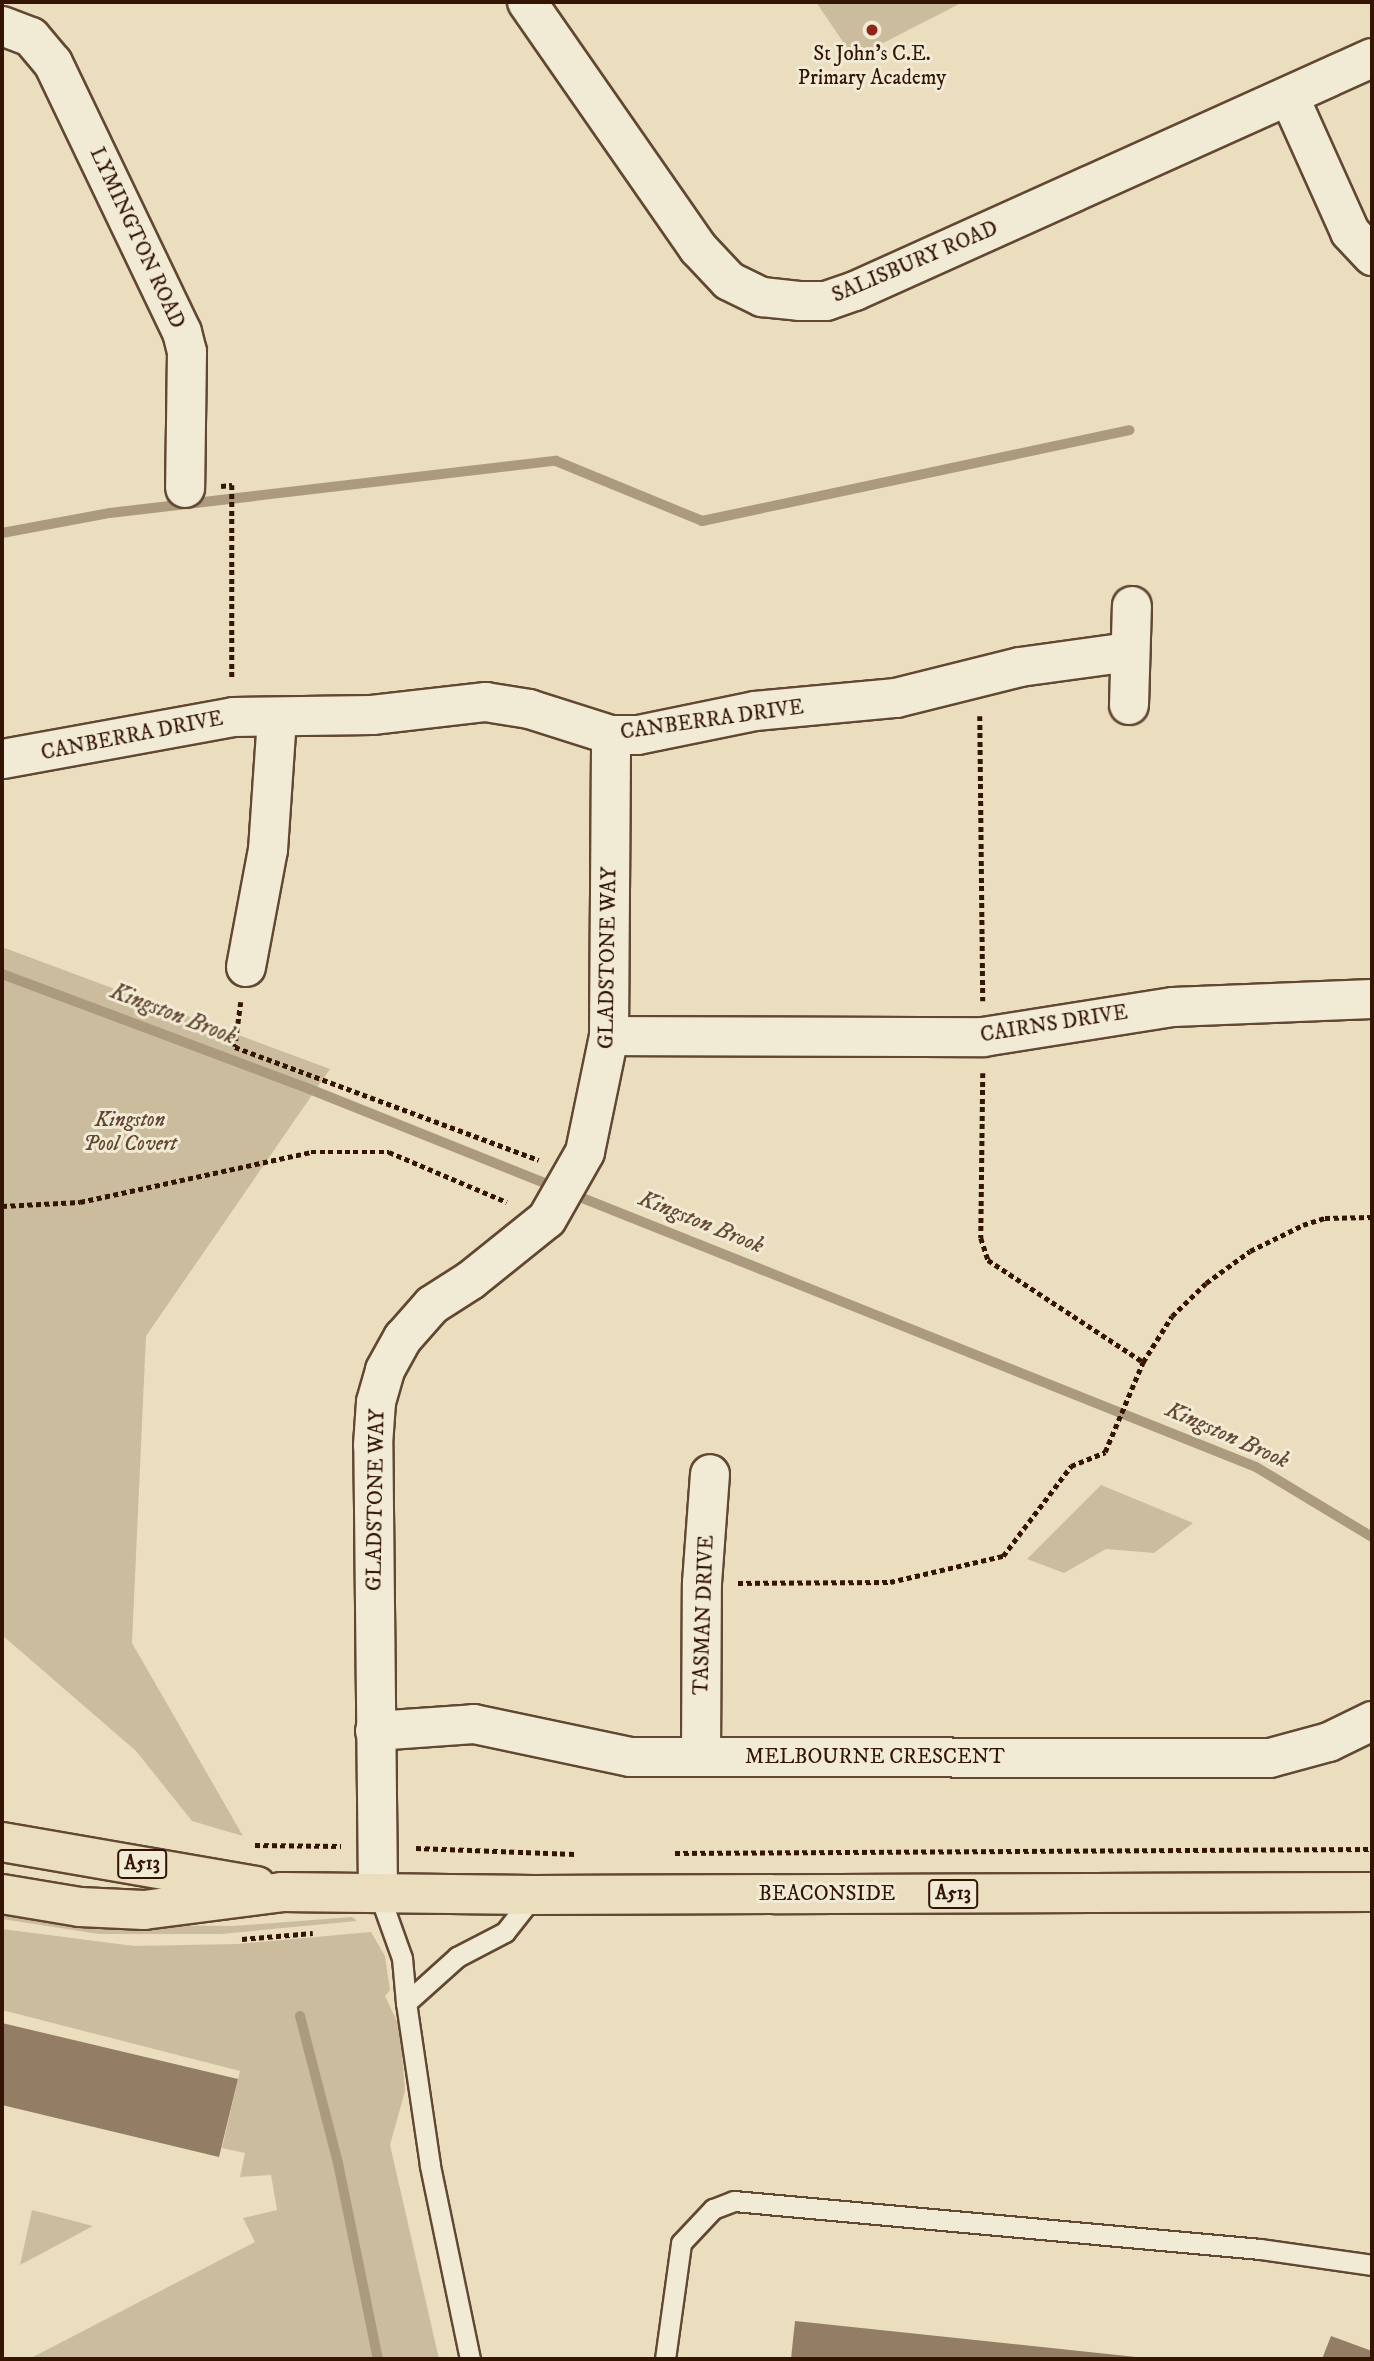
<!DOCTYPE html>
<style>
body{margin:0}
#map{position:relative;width:1374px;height:2361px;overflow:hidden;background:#eadebe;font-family:"IM FELL DW Pica",serif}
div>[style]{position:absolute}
.green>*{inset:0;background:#cbbc9e}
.stream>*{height:10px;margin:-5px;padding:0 5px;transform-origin:5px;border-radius:5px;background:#ac9a7f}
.building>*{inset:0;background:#937e65}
.path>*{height:4.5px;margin-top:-2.25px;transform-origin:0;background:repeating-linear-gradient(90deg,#341504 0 5px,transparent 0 8.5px)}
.roads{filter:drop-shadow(2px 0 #624732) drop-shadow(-2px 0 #624732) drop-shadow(0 2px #624732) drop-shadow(0 -2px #624732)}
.service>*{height:19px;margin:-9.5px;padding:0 9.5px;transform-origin:9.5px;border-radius:9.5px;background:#f1ead5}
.minor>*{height:38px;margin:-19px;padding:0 19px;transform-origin:19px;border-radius:19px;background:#f1ead5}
.trunk>*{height:38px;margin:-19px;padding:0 19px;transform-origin:19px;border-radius:19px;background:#eadebe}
.dots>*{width:19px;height:19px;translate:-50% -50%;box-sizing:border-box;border:4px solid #f1ead5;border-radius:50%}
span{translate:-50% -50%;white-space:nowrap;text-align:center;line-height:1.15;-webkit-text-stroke:6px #f1ead5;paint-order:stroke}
.shield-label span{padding:2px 5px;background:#f1ead5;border:2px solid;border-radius:5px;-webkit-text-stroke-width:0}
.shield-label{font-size:19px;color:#341504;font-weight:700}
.poi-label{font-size:21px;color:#341504}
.street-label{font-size:21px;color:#341504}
.park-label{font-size:21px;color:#614732;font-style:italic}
.water-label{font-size:23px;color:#644a35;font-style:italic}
.frame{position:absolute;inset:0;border:4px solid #341504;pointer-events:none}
</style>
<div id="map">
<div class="green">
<i style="clip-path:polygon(816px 2px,963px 2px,854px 58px)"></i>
<i style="clip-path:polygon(2px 947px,330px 1069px,146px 1336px,132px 1643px,243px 1836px,192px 1821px,136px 1751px,2px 1635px)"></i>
<i style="clip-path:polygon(1101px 1485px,1193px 1523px,1154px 1553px,1106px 1549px,1064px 1573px,1027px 1559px)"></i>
<i style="clip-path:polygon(2px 1910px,113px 1925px,233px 1926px,352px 1917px,357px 1921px,221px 1934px,99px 1934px,2px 1919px)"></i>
<i style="clip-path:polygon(2px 1929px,134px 1946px,237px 1944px,371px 1932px,385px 1956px,390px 1990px,385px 1996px,400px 2028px,405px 2091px,390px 2145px,439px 2359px,29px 2359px,255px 2242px,243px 2218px,277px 2210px,271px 2175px,240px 2177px,245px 2153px,222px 2148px,240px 2071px,2px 2010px)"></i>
<i style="clip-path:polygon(32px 2210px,93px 2226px,20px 2265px)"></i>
</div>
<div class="stream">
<i style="left:2px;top:533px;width:110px;rotate:-10.5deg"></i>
<i style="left:110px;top:513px;width:449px;rotate:-6.7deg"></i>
<i style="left:556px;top:461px;width:158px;rotate:22.3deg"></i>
<i style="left:702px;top:521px;width:437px;rotate:-12deg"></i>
<i style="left:2px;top:974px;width:320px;rotate:20.5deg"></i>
<i style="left:302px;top:1086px;width:1027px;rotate:21.77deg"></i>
<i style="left:1256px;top:1467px;width:135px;rotate:31.1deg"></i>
<i style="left:300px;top:2016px;width:152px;rotate:75.5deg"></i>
<i style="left:338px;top:2163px;width:200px;rotate:78.5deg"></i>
</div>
<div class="building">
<i style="clip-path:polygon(2px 2023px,238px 2079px,219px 2157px,2px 2105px)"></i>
<i style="clip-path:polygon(795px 2321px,1136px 2357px,1136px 2359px,791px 2359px)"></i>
<i style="clip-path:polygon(1331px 2336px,1372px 2351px,1372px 2359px,1322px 2359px)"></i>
</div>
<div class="path">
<i style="left:221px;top:486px;width:11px;rotate:-5deg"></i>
<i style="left:232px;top:485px;width:194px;rotate:90deg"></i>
<i style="left:980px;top:716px;width:285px;rotate:89.4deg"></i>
<i style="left:241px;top:1002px;width:45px;rotate:97.6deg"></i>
<i style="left:235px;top:1047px;width:324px;rotate:20.4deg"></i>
<i style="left:983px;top:1073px;width:165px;rotate:90.7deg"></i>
<i style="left:981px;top:1238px;width:23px;rotate:72deg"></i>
<i style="left:988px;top:1260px;width:186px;rotate:33.3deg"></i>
<i style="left:2px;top:1206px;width:78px;rotate:-2.9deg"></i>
<i style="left:80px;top:1202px;width:236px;rotate:-12.2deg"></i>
<i style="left:311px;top:1152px;width:78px"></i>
<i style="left:389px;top:1152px;width:128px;rotate:23deg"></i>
<i style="left:738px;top:1583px;width:152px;rotate:-0.4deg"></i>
<i style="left:890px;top:1582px;width:116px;rotate:-13deg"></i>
<i style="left:1003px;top:1556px;width:113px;rotate:-52.9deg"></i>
<i style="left:1071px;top:1466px;width:37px;rotate:-22deg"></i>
<i style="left:1105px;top:1452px;width:98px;rotate:-67.1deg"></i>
<i style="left:1143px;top:1362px;width:54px;rotate:-57.8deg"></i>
<i style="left:1172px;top:1316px;width:47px;rotate:-44.1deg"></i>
<i style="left:1206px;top:1283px;width:54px;rotate:-36deg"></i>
<i style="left:1250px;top:1251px;width:59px;rotate:-26.1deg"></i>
<i style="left:1303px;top:1225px;width:23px;rotate:-18deg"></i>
<i style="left:1325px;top:1218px;width:47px;rotate:-1.2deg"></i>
<i style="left:255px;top:1845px;width:86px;rotate:0.7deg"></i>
<i style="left:416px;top:1848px;width:159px;rotate:2.2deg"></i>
<i style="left:675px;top:1853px;width:697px;rotate:-0.33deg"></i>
<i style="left:242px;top:1939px;width:71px;rotate:-4.8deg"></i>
</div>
<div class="roads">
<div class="service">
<i style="left:378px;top:1891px;width:71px;rotate:70.3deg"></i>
<i style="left:402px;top:1958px;width:45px;rotate:84.9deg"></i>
<i style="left:470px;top:2359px;width:198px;rotate:-101.7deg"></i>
<i style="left:430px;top:2165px;width:164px;rotate:-98.4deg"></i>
<i style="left:406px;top:2003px;width:69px;rotate:-42deg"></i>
<i style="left:457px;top:1957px;width:54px;rotate:-27.5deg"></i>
<i style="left:505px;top:1932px;width:47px;rotate:-51.9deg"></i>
<i style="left:665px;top:2359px;width:117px;rotate:-82.1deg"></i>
<i style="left:681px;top:2243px;width:47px;rotate:-46.7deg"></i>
<i style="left:713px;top:2209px;width:22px;rotate:-21deg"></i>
<i style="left:734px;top:2201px;width:528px;rotate:5.21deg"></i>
<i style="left:1260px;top:2249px;width:113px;rotate:8.1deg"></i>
</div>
<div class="minor">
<i style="left:527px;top:2px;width:300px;rotate:55.2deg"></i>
<i style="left:698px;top:248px;width:45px;rotate:46.8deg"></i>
<i style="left:729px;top:281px;width:37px;rotate:26deg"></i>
<i style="left:762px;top:297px;width:37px;rotate:6deg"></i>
<i style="left:799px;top:301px;width:27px"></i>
<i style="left:826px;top:301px;width:31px;rotate:-19deg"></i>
<i style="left:855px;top:291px;width:567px;rotate:-24.26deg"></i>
<i style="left:2px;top:26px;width:31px;rotate:21deg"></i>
<i style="left:31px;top:37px;width:34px;rotate:50deg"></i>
<i style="left:53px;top:63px;width:298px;rotate:64.4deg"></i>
<i style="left:182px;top:332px;width:21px;rotate:76deg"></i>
<i style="left:187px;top:352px;width:136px;rotate:90.8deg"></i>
<i style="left:1289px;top:96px;width:149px;rotate:65.8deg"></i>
<i style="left:1350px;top:232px;width:33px;rotate:47deg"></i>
<i style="left:1129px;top:705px;width:99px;rotate:-88.3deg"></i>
<i style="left:3px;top:759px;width:234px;rotate:-10.3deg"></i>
<i style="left:233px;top:717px;width:139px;rotate:-0.8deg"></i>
<i style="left:372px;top:715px;width:115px;rotate:-6.5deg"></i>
<i style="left:486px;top:702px;width:44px;rotate:9.2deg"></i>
<i style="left:529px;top:709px;width:86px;rotate:17.6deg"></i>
<i style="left:611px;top:735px;width:27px"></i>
<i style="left:638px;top:735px;width:119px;rotate:-11.6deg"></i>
<i style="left:755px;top:711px;width:142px;rotate:-5.3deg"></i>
<i style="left:896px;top:698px;width:128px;rotate:-14deg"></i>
<i style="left:1020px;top:667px;width:111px;rotate:-7.8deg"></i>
<i style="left:246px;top:967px;width:119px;rotate:-79.4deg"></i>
<i style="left:268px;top:850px;width:132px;rotate:-86.1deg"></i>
<i style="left:609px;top:1036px;width:374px;rotate:0.2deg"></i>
<i style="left:983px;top:1037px;width:192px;rotate:-9deg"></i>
<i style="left:1173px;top:1007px;width:199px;rotate:-2.3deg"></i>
<i style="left:375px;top:1731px;width:99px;rotate:-4deg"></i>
<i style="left:474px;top:1724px;width:159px;rotate:11.9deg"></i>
<i style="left:630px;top:1757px;width:640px;rotate:0.09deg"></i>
<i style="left:1270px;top:1758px;width:61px;rotate:-15.2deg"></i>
<i style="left:1329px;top:1742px;width:48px;rotate:-26deg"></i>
<i style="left:701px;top:1757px;width:174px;rotate:-89.7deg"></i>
<i style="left:702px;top:1583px;width:109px;rotate:-85.8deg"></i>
<i style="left:378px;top:1891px;width:446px;rotate:-90.6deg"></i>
<i style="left:373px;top:1445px;width:43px;rotate:-86deg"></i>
<i style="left:376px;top:1402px;width:33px;rotate:-74deg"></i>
<i style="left:385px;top:1370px;width:37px;rotate:-61deg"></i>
<i style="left:403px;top:1338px;width:44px;rotate:-48.7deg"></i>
<i style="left:432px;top:1305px;width:46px;rotate:-32.7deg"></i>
<i style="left:471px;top:1280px;width:97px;rotate:-38.8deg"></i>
<i style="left:547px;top:1219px;width:77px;rotate:-60.4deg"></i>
<i style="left:585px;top:1152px;width:118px;rotate:-78.3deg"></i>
<i style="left:609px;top:1036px;width:301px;rotate:-89.6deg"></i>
</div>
<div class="trunk">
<i style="left:2px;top:1842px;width:258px;rotate:9.8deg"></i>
<i style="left:2px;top:1894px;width:79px;rotate:9.5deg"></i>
<i style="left:80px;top:1907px;width:64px;rotate:2.7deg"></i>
<i style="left:144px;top:1910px;width:139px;rotate:-7.4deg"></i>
<i style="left:282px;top:1892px;width:252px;rotate:0.7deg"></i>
<i style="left:534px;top:1895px;width:838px;rotate:-0.21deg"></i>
</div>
</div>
<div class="dots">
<i style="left:872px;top:30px;background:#8f2418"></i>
</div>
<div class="shield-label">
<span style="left:142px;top:1864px">A513</span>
<span style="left:953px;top:1894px">A513</span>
</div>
<div class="poi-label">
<span style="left:872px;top:66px">St John's C.E.<br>Primary Academy</span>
</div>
<div class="street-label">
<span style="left:137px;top:238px;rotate:65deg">LYMINGTON ROAD</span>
<span style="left:915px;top:262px;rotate:-23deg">SALISBURY ROAD</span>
<span style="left:712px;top:720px;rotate:-8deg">CANBERRA DRIVE</span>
<span style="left:132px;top:736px;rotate:-11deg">CANBERRA DRIVE</span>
<span style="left:608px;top:958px;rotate:-89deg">GLADSTONE WAY</span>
<span style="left:1054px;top:1024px;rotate:-9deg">CAIRNS DRIVE</span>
<span style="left:376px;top:1500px;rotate:-89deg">GLADSTONE WAY</span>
<span style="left:704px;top:1615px;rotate:-88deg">TASMAN DRIVE</span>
<span style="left:875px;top:1757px">MELBOURNE CRESCENT</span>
<span style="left:827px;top:1894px">BEACONSIDE</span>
</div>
<div class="park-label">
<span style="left:130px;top:1132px">Kingston<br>Pool Covert</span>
</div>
<div class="water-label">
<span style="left:173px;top:1015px;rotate:21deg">Kingston Brook</span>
<span style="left:701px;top:1223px;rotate:22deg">Kingston Brook</span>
<span style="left:1227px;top:1436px;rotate:24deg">Kingston Brook</span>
</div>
<div class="frame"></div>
</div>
